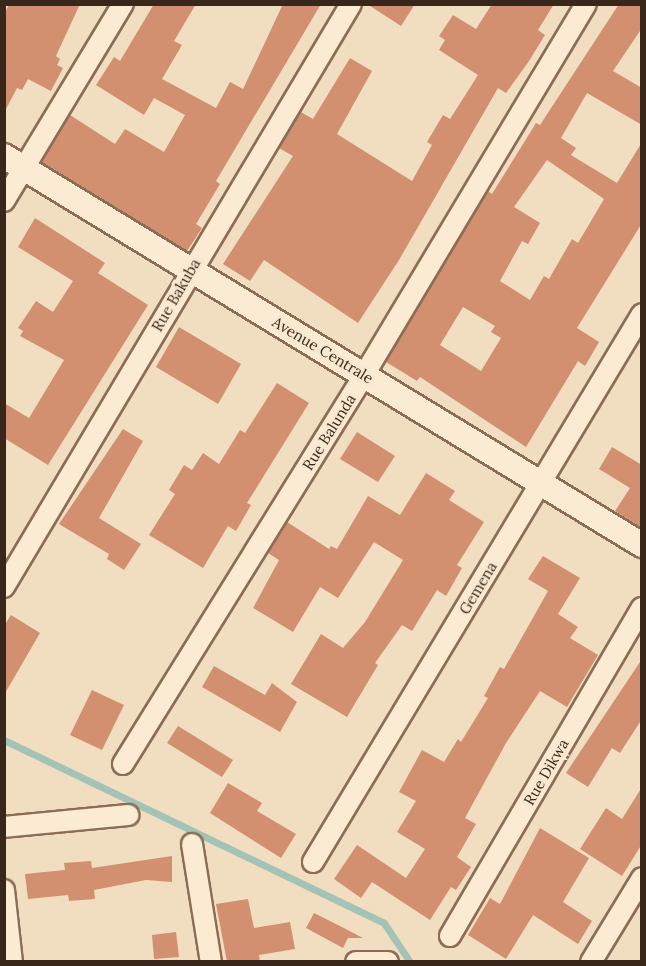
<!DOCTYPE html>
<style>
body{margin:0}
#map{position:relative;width:646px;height:966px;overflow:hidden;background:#f1ddbf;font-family:Lora,serif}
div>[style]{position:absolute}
.stream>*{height:7px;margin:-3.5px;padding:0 3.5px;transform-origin:3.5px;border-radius:3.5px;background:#a2c3b6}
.building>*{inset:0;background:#d29071}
.roads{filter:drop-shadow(2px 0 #8b6d56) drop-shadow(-2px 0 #8b6d56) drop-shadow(0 2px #8b6d56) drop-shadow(0 -2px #8b6d56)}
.minor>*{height:20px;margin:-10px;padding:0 10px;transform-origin:10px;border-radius:10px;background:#fbebd3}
.tertiary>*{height:24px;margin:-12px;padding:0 12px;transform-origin:12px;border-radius:12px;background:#fbebd3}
span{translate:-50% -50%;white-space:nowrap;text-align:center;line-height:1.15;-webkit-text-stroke:6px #f8e8cf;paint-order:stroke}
.street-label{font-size:15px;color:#39271b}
.frame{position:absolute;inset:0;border:6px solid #39271b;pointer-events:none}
</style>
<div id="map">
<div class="stream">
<i style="left:4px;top:740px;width:422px;rotate:25.7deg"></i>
<i style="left:384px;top:923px;width:47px;rotate:56.3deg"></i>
</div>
<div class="building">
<i style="clip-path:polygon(9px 4px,80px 4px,56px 56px,60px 59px,57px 65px,63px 68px,51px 91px,28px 79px,22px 90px,17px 88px,4px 113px,4px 15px)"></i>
<i style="clip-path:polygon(154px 4px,196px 4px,174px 41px,182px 45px,162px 79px,216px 108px,230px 82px,243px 89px,283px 4px,321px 4px,216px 181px,220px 184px,196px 224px,202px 228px,187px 251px,42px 162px,70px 115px,115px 144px,125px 129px,164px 152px,185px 115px,154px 98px,144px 115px,96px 85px,114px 57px,120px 61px)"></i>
<i style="clip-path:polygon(367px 4px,415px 4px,401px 26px)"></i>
<i style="clip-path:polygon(492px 4px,554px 4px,538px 30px,545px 35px,529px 61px,506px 93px,498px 88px,399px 260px,358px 323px,264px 260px,250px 281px,223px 264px,293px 156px,279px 148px,301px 112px,313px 119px,350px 58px,372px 71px,337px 134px,412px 181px,432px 145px,427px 142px,443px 115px,450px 119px,478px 75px,439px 50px,445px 40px,439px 36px,453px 15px,476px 29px)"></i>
<i style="clip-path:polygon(evenodd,619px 4px,642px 4px,642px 28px,613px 71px,642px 88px,642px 125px,587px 93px,561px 138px,576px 148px,571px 155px,617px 183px,642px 142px,642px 223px,577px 328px,599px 342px,585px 366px,578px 361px,526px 447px,420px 377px,417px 381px,386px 362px,488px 191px,492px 194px,536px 123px,540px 125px,619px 4px,547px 160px,604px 199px,578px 243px,572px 239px,549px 279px,544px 276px,530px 300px,500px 281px,522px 241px,528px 244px,540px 223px,514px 207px,547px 160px,619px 4px,463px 307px,495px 326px,491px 332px,501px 338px,481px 371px,440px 345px,463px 307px)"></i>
<i style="clip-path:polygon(35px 218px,105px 263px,98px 273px,148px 305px,48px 465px,4px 438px,4px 403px,29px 418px,64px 360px,20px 336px,23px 331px,18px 328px,36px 301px,53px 312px,73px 281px,18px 247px)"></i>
<i style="clip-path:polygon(179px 327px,241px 364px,218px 404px,156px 367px)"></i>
<i style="clip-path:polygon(277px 383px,309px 403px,247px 503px,251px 505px,236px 531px,228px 526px,203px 568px,149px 535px,175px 494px,169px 490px,184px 465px,192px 470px,203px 453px,219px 464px,240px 430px,245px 433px)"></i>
<i style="clip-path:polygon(123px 429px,143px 441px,99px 518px,141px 544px,124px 570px,107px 559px,109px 554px,59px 524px)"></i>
<i style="clip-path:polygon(357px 432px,395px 456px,378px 482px,340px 459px)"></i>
<i style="clip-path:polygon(612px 447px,642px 465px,642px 528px,615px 511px,630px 488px,599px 469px)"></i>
<i style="clip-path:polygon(426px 473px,455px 491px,449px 500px,484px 522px,457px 565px,462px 568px,446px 596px,437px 590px,412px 631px,402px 625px,375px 663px,378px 665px,347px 717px,291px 684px,321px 634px,343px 648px,365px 622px,403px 560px,374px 542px,338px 598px,320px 587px,293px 632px,253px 608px,279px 560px,268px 553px,287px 522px,329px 549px,331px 546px,337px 549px,368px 496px,400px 515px)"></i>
<i style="clip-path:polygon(543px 556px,580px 578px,558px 614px,578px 627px,570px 638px,598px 655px,567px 707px,540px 691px,506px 743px,465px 818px,476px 824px,457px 857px,471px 867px,456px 890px,451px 887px,430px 920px,372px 882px,361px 898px,334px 879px,357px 845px,406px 878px,425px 849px,397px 832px,416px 801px,399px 792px,422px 750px,444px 762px,458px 739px,461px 742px,488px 698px,484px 696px,500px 667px,504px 669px,548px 591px,528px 579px)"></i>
<i style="clip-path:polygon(11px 615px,40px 633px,4px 695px,4px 626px)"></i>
<i style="clip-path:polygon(642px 659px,642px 719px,620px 753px,612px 748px,588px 787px,566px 773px)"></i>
<i style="clip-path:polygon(214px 666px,265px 695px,272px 683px,297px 702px,280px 732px,202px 687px)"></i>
<i style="clip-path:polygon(92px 690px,124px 705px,102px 750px,70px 735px)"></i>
<i style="clip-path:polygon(178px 726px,233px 760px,222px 777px,167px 743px)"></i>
<i style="clip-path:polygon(228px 783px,262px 803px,257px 811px,296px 834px,281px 858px,210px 813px)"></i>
<i style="clip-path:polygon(642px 787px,642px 844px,622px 876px,580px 849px,606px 808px,622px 819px)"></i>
<i style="clip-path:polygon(540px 828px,589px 858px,563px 902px,592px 921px,578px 944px,533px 915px,506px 959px,468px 935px,490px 898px,500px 904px)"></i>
<i style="clip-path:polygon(172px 856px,172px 882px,146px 880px,94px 890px,95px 899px,69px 901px,68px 895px,28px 899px,25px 874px,65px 870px,64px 863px,91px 861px,92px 868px)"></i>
<i style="clip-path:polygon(248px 899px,254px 928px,290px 922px,295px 949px,259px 955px,260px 962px,227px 962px,216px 904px)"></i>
<i style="clip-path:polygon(314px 913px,334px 923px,363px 938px,348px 938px,343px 948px,306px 928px)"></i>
<i style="clip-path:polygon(176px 932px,179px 957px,154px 959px,152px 935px)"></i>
</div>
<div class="roads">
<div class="minor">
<i style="left:4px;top:201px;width:230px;rotate:-58.9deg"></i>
<i style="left:4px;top:587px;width:678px;rotate:-59.24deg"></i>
<i style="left:123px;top:764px;width:458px;rotate:-58.2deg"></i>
<i style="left:364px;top:375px;width:432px;rotate:-59.1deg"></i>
<i style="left:4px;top:827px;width:125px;rotate:-5.5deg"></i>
<i style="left:192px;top:844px;width:120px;rotate:80.9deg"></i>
<i style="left:313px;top:862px;width:639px;rotate:-59.02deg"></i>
<i style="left:4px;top:890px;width:72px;rotate:83.7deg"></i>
<i style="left:450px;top:936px;width:380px;rotate:-59.7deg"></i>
<i style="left:356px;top:962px;width:32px"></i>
<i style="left:591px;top:962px;width:98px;rotate:-58.7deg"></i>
</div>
<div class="tertiary">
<i style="left:4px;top:156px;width:747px;rotate:31.37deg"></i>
</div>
</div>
<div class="street-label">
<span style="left:176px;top:295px;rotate:-60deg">Rue Bakuba</span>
<span style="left:323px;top:350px;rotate:31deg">Avenue Centrale</span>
<span style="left:329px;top:432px;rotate:-58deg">Rue Balunda</span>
<span style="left:478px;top:588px;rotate:-59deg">Gemena</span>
<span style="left:546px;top:772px;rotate:-60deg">Rue Dikwa</span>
</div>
<div class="frame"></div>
</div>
